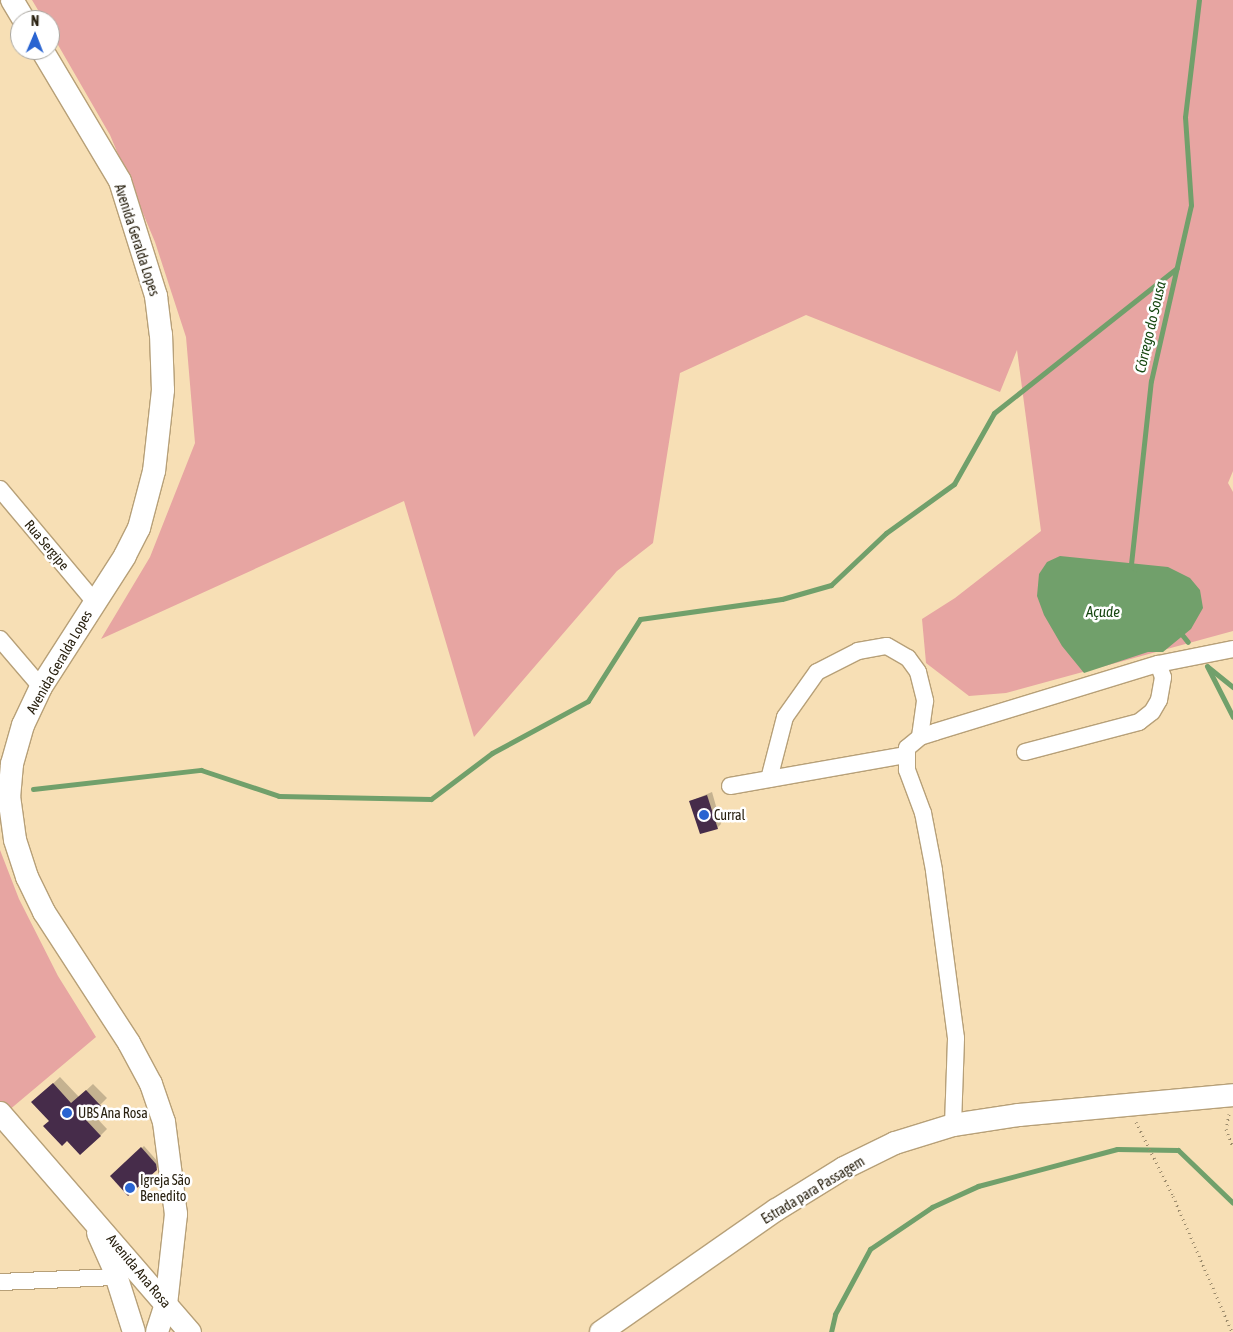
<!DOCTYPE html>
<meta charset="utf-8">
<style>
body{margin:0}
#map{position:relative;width:1233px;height:1332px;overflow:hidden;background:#f7dfb5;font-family:"Asap Condensed",sans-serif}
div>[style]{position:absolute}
.green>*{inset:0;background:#e7a5a2}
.water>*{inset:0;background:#71a06b}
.shadow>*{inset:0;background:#0003}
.stream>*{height:5px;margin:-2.5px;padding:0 2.5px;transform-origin:2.5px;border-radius:2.5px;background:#71a06b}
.building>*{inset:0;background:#462c4a}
.path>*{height:3px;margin-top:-1.5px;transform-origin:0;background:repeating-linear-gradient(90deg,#9c8b6c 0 1px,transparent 0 5px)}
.roads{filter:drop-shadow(1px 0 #b7a078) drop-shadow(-1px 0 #b7a078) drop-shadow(0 1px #b7a078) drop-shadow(0 -1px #b7a078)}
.street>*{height:16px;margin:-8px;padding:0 8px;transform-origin:8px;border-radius:8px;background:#fff}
.secondary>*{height:22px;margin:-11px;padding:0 11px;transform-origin:11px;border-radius:11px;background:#fff}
.dots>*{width:14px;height:14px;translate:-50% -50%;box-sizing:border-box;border:2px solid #fff;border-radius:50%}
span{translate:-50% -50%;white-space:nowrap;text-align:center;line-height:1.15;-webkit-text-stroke:5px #fff;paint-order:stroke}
.street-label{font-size:14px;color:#292110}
.poi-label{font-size:14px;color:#292110}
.left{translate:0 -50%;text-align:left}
.water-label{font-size:15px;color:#184812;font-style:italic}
.north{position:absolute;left:10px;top:10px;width:50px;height:50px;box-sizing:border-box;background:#fff;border:1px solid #a9a69f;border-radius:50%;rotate:1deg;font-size:14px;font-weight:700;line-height:20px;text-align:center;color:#292110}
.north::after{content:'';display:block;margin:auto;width:18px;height:22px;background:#2964d1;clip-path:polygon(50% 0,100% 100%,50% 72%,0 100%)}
</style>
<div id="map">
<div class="green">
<i style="clip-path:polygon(32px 0,1233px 0,1233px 471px,1228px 483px,1233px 492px,1233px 631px,1006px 693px,969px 696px,926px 663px,922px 619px,955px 598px,1041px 531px,1017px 350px,1000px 392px,806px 315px,680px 373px,653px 543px,617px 571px,474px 737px,404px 501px,101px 639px,150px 557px,195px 443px,186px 337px,155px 242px,110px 135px,50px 31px,50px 20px,44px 20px)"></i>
<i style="clip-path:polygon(0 850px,19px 899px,58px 976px,96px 1037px,8px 1111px,0 1102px)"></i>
</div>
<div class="water">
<i style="clip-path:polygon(1060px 556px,1168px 567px,1190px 578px,1200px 590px,1203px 608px,1191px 629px,1163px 652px,1148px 652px,1084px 673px,1062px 646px,1044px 615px,1037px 596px,1039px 574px,1047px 562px)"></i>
</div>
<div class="shadow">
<i style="clip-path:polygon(712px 792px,721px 824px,717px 828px,691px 801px)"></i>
<i style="clip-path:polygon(60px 1077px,79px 1097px,93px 1084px,107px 1098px,92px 1113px,107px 1129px,100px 1136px,67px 1139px,50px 1121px,40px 1096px)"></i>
<i style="clip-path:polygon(144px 1146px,158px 1162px,158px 1167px,128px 1194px,112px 1176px)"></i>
</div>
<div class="stream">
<i style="left:1135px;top:569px;width:6px;rotate:-129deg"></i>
<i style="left:1131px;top:564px;width:184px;rotate:-83.8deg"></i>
<i style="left:1151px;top:381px;width:180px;rotate:-77.2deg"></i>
<i style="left:1191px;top:205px;width:88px;rotate:-93.9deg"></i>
<i style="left:1185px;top:117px;width:118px;rotate:-83.2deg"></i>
<i style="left:1179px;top:631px;width:14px;rotate:51deg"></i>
<i style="left:1207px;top:666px;width:57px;rotate:63deg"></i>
<i style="left:1208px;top:667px;width:32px;rotate:39deg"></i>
<i style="left:33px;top:789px;width:169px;rotate:-6.5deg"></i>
<i style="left:201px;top:770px;width:82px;rotate:18.4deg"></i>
<i style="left:279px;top:796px;width:152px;rotate:1.1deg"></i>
<i style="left:431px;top:799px;width:76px;rotate:-37deg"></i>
<i style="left:492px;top:753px;width:109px;rotate:-28.4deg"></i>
<i style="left:588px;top:701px;width:97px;rotate:-57.6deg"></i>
<i style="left:640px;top:619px;width:143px;rotate:-8deg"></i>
<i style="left:782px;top:599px;width:51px;rotate:-15.9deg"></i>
<i style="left:831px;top:585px;width:76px;rotate:-43.4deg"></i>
<i style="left:886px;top:533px;width:84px;rotate:-35.8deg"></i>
<i style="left:954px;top:484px;width:81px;rotate:-60.6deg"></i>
<i style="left:994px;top:413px;width:233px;rotate:-38.4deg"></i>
<i style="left:831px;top:1332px;width:18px;rotate:-77deg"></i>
<i style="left:835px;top:1314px;width:74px;rotate:-61.7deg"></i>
<i style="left:870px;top:1249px;width:75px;rotate:-34.1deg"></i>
<i style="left:932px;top:1207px;width:51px;rotate:-24.5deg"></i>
<i style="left:978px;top:1186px;width:144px;rotate:-14.9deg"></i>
<i style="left:1117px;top:1149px;width:61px;rotate:0.9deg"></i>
<i style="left:1178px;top:1150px;width:76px;rotate:43.9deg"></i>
</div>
<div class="building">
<i style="clip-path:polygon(707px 795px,718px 829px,700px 834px,689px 801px)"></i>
<i style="clip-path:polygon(53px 1083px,71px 1103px,86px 1090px,101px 1106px,86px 1120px,101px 1136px,80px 1155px,67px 1141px,62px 1146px,43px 1126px,49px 1121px,31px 1102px)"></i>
<i style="clip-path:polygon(141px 1147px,156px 1164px,157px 1170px,128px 1196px,110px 1176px)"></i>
</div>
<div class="path">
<i style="left:1229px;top:1114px;width:15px;rotate:101deg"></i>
<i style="left:1226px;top:1129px;width:19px;rotate:69deg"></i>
<i style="left:1136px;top:1122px;width:83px;rotate:63.4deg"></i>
<i style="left:1173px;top:1196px;width:148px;rotate:66.5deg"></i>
</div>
<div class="roads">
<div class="street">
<i style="left:0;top:489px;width:146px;rotate:50deg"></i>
<i style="left:0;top:639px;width:63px;rotate:49.5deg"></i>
<i style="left:1025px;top:752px;width:118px;rotate:-14.7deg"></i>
<i style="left:1139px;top:722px;width:16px;rotate:-38deg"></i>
<i style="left:1152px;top:712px;width:14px;rotate:-60deg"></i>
<i style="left:1159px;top:700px;width:23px;rotate:-80deg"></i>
<i style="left:1163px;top:677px;width:14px;rotate:-111deg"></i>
<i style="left:769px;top:779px;width:64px;rotate:-75.5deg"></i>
<i style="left:785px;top:717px;width:55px;rotate:-54.6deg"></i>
<i style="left:817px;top:672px;width:46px;rotate:-27.1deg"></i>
<i style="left:858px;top:651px;width:29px;rotate:-10deg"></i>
<i style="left:887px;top:646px;width:24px;rotate:30deg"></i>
<i style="left:908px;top:658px;width:17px;rotate:54deg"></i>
<i style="left:918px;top:672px;width:30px;rotate:76deg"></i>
<i style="left:925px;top:701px;width:36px;rotate:98deg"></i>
<i style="left:730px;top:786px;width:179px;rotate:-10deg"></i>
<i style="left:953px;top:1125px;width:87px;rotate:-88deg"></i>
<i style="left:956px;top:1038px;width:169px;rotate:-97.5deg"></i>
<i style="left:934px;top:870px;width:58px;rotate:-100.9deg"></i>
<i style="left:923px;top:813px;width:46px;rotate:-110.4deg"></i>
<i style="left:907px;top:770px;width:22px;rotate:-90deg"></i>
<i style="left:907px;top:748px;width:17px;rotate:-40deg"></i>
<i style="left:920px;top:737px;width:16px;rotate:-18deg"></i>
<i style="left:935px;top:732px;width:233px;rotate:-17deg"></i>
<i style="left:1158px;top:664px;width:76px;rotate:-11.3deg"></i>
<i style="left:0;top:1282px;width:116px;rotate:-2.5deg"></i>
</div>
<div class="secondary">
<i style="left:12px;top:0;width:23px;rotate:59deg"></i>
<i style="left:42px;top:50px;width:152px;rotate:59.2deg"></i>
<i style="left:120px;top:181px;width:121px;rotate:72.6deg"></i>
<i style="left:156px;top:296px;width:38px;rotate:83deg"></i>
<i style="left:161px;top:334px;width:56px;rotate:88deg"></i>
<i style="left:163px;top:390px;width:81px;rotate:96.3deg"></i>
<i style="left:154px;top:471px;width:59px;rotate:104.7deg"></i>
<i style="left:139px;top:528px;width:31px;rotate:117deg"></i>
<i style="left:125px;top:556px;width:156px;rotate:122.7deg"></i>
<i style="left:41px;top:687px;width:42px;rotate:115.3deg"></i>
<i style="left:23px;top:725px;width:41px;rotate:105.8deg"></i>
<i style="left:12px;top:764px;width:32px;rotate:95deg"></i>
<i style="left:9px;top:796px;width:44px;rotate:82.2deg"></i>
<i style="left:15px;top:840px;width:39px;rotate:72deg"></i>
<i style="left:27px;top:877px;width:39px;rotate:64deg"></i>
<i style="left:44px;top:912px;width:156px;rotate:57deg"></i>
<i style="left:129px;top:1043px;width:47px;rotate:61.8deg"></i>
<i style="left:151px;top:1084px;width:40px;rotate:71.1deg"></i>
<i style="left:164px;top:1122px;width:93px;rotate:82.6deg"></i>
<i style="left:176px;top:1214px;width:91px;rotate:96.3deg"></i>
<i style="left:166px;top:1304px;width:29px;rotate:108deg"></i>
<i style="left:0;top:1113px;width:290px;rotate:49.1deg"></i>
<i style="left:98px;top:1233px;width:39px;rotate:66deg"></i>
<i style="left:114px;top:1269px;width:66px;rotate:72.4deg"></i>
<i style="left:601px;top:1332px;width:213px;rotate:-34.9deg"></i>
<i style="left:776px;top:1210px;width:80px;rotate:-31.7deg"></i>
<i style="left:844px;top:1168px;width:57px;rotate:-26.1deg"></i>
<i style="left:895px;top:1143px;width:61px;rotate:-17.2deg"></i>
<i style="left:953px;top:1125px;width:67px;rotate:-8.6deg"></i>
<i style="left:1019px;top:1115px;width:215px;rotate:-5.3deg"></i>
</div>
</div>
<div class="dots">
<i style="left:704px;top:815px;background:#2964d1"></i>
<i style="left:67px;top:1113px;background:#2964d1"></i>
<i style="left:130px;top:1188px;background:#2964d1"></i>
</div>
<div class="street-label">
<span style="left:137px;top:240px;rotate:72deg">Avenida Geralda Lopes</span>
<span style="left:47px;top:545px;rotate:50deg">Rua Sergipe</span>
<span style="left:59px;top:662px;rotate:-60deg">Avenida Geralda Lopes</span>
<span style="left:813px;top:1190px;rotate:-31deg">Estrada para Passagem</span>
<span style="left:139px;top:1271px;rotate:50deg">Avenida Ana Rosa</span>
</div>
<div class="poi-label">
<span class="left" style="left:714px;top:815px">Curral</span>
<span class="left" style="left:78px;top:1113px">UBS Ana Rosa</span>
<span class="left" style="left:140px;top:1188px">Igreja São<br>Benedito</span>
</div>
<div class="water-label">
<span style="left:1150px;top:327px;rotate:-77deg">Córrego do Sousa</span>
<span style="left:1103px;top:612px">Açude</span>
</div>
<div class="north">N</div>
</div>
